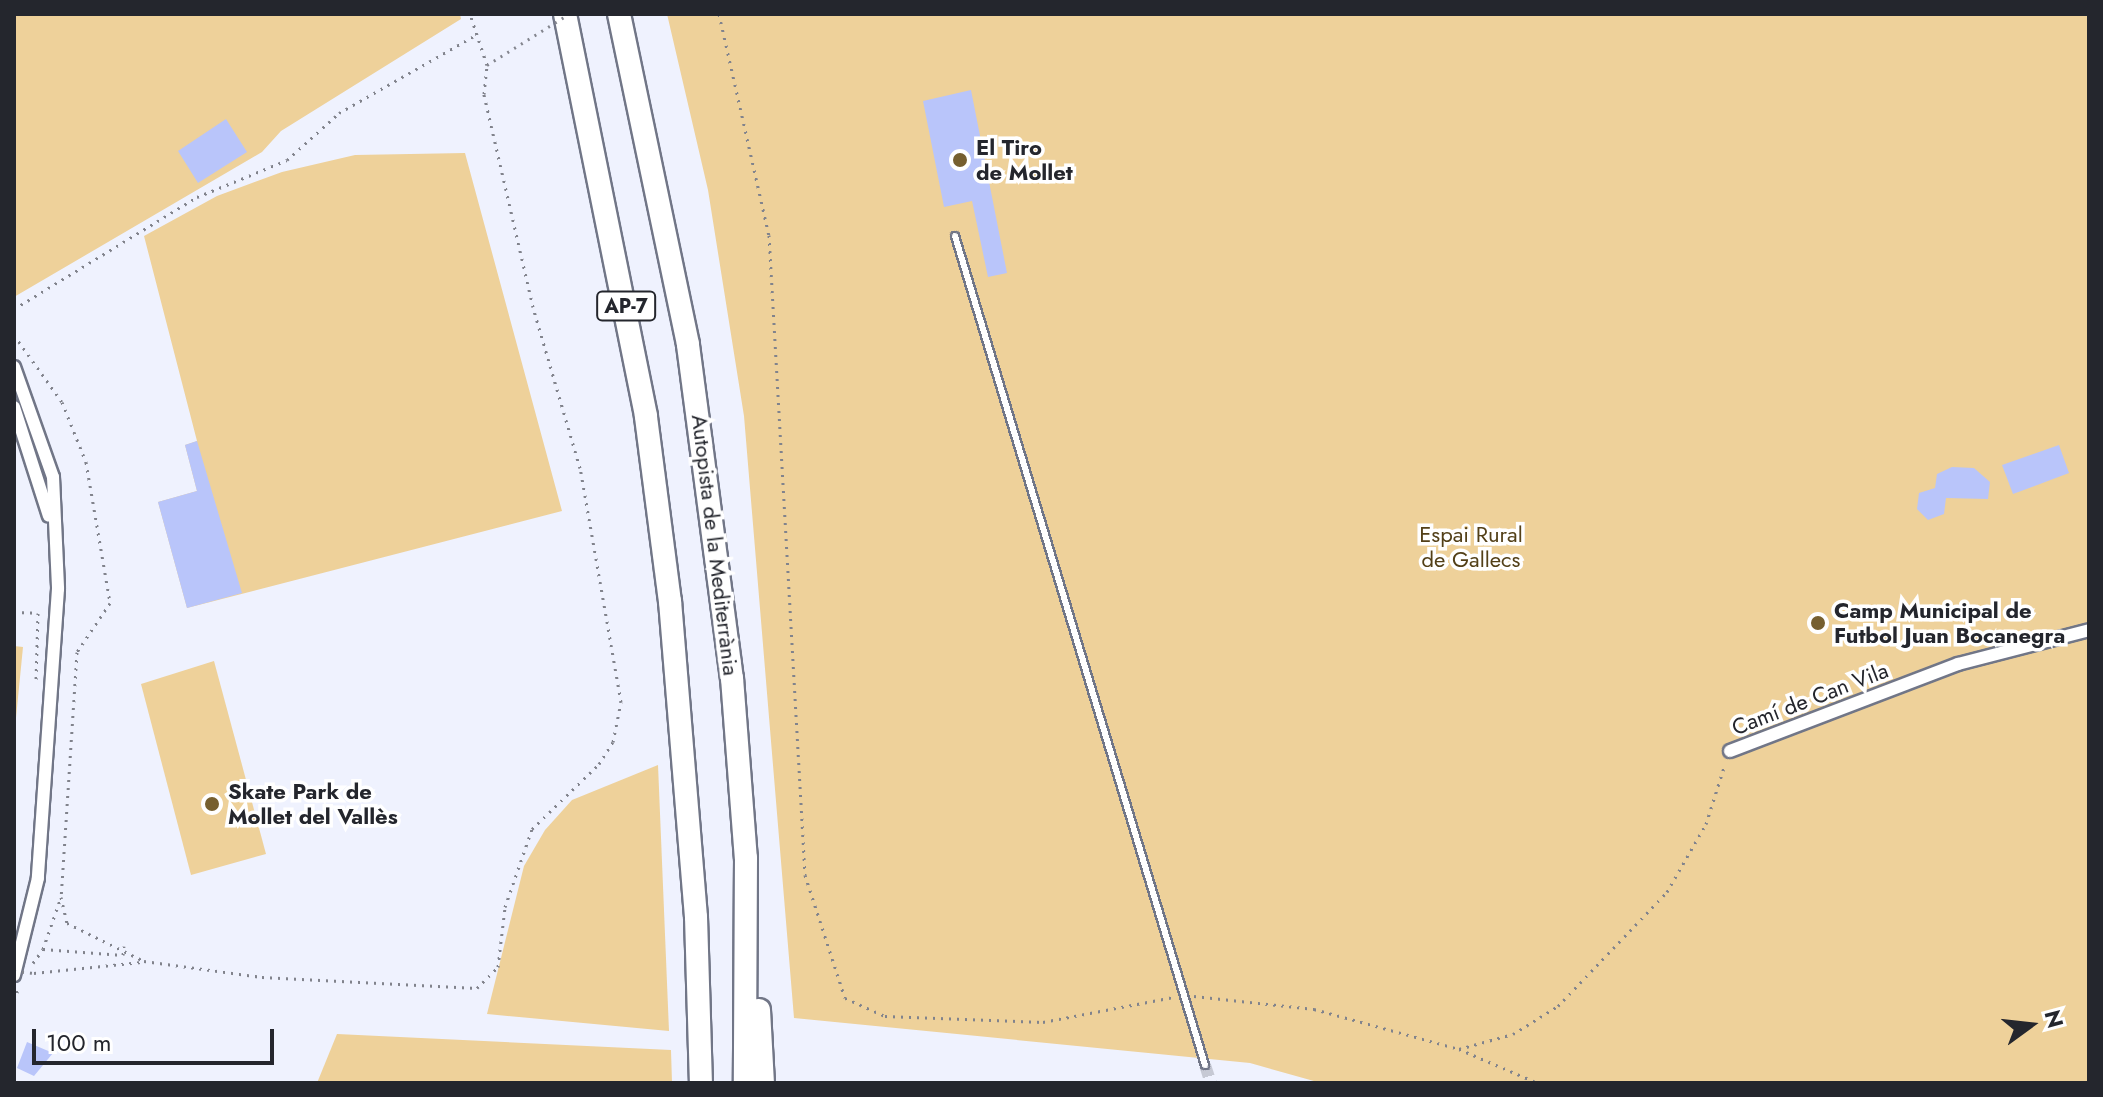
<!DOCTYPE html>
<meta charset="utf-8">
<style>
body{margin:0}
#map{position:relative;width:2103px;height:1097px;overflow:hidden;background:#eff2fe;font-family:Jost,sans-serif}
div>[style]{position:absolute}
.green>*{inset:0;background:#eed19a}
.building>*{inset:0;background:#b9c5fa}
.street-tunnel>*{height:12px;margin-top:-6px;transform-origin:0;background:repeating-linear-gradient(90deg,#c6c9d4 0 12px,transparent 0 18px)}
.path>*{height:3px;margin-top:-1.5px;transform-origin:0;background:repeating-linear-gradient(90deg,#81838c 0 2px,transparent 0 8px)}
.roads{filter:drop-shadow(2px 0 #717687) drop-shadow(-2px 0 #717687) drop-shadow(0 2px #717687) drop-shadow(0 -2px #717687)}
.lane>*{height:6px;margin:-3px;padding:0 3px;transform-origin:3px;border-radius:3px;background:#fff}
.street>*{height:12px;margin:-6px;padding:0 6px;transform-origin:6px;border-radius:6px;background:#fff}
.highway>*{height:22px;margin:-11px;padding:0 11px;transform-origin:11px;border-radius:11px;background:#fff}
.path-bridge>*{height:3px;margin-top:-1.5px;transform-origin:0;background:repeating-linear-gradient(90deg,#81838c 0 2px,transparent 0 8px)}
.dots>*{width:22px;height:22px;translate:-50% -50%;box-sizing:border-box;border:4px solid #fff;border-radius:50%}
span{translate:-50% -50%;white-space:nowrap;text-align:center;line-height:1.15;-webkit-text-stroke:7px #fff;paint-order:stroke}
.shield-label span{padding:2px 6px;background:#fff;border:2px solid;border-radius:6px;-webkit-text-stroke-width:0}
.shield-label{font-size:20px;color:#24262d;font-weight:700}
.poi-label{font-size:22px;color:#24262d;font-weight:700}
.left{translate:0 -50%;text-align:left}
.park-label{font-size:22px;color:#534018}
.street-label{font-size:22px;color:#24262d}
.frame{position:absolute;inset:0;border:16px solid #24262d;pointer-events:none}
.north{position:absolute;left:1991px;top:985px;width:80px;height:80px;-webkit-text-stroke:6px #fff;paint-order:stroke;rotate:75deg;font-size:22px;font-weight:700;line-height:32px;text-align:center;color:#24262d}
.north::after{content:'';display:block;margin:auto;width:28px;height:36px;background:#24262d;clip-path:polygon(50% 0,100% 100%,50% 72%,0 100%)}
.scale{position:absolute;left:32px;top:1029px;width:242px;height:36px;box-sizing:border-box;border:4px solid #24262d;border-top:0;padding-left:10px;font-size:24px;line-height:28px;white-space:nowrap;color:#24262d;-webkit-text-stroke:6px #fff;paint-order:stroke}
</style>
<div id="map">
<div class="green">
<i style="clip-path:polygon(14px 14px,460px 14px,461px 19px,281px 131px,262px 152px,14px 297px)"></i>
<i style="clip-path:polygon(667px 14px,2089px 14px,2089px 1083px,1321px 1083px,1250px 1063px,794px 1018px,744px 416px,708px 190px)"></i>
<i style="clip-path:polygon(465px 153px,562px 511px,187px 608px,158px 502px,197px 491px,185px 445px,197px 441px,144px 236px,217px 196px,282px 172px,355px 155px)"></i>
<i style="clip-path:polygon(14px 646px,23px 647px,14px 738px)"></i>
<i style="clip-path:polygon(214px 661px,266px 854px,191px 875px,141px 684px)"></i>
<i style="clip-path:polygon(658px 765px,669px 1031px,487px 1014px,524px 866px,545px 830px,572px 800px)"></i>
<i style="clip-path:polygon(337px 1034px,671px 1050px,672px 1083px,317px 1083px)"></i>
</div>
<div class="building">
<i style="clip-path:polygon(971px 90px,1007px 273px,988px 277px,972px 201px,944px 207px,923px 101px)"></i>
<i style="clip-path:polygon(226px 119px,247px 152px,198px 183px,178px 151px)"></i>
<i style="clip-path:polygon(197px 441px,242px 593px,187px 608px,158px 502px,197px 491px,185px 445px)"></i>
<i style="clip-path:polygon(2059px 445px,2069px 473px,2013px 494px,2002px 465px)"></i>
<i style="clip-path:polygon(1952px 467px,1974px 468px,1990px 482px,1988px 499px,1946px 498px,1944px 514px,1928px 520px,1917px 509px,1919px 493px,1935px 488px,1937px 474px)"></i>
<i style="clip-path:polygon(27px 1042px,53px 1053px,34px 1076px,17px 1068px)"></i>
</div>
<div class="street-tunnel">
<i style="left:1205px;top:1065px;width:19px;rotate:72deg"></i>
</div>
<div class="path">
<i style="left:719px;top:14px;width:227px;rotate:77.3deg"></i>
<i style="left:769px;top:235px;width:641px;rotate:86.78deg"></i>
<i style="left:805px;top:875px;width:129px;rotate:72deg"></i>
<i style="left:845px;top:998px;width:44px;rotate:24.2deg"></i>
<i style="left:885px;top:1016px;width:158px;rotate:2.2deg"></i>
<i style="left:1043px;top:1022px;width:133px;rotate:-10.8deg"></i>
<i style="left:14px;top:309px;width:215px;rotate:-31.5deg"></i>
<i style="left:197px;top:197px;width:97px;rotate:-22.3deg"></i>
<i style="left:287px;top:160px;width:70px;rotate:-42.1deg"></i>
<i style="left:339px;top:113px;width:158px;rotate:-29.7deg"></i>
<i style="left:14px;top:335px;width:82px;rotate:54.4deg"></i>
<i style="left:62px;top:402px;width:65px;rotate:68.2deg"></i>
<i style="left:86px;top:462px;width:143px;rotate:80.3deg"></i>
<i style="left:110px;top:603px;width:59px;rotate:124deg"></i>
<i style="left:77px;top:652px;width:246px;rotate:93.7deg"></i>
<i style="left:61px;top:897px;width:27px;rotate:77deg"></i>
<i style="left:67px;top:923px;width:86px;rotate:26.3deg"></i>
<i style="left:144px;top:961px;width:119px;rotate:7.7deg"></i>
<i style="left:262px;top:977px;width:215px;rotate:2.9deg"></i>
<i style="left:477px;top:988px;width:30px;rotate:-45deg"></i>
<i style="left:498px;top:967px;width:60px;rotate:-83.3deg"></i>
<i style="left:505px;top:907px;width:83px;rotate:-70.9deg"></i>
<i style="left:532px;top:829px;width:93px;rotate:-44.1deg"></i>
<i style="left:599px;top:764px;width:26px;rotate:-58deg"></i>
<i style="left:613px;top:742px;width:41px;rotate:-78.7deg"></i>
<i style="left:621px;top:702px;width:238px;rotate:-99.9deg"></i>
<i style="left:580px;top:468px;width:168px;rotate:-106.3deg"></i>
<i style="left:533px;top:307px;width:219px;rotate:-103deg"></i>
<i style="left:484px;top:94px;width:29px;rotate:-84deg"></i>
<i style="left:487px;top:65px;width:54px;rotate:-108.4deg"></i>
<i style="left:14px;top:560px;width:9px;rotate:90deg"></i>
<i style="left:14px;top:612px;width:24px;rotate:2deg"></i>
<i style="left:38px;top:613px;width:69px;rotate:91.7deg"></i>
<i style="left:43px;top:949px;width:55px;rotate:-70.9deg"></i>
<i style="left:33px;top:963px;width:17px;rotate:-54deg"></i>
<i style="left:43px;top:949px;width:80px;rotate:4.3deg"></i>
<i style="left:123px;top:955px;width:9px;rotate:-84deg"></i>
<i style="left:34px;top:973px;width:108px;rotate:-5.9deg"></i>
<i style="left:1194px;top:996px;width:121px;rotate:6.2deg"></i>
<i style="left:1314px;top:1009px;width:150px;rotate:15.4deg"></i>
<i style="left:1459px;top:1049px;width:86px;rotate:23.3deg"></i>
<i style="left:14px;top:1000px;width:14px;rotate:-69deg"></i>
<i style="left:1459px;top:1049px;width:56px;rotate:-15.5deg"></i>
<i style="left:1513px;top:1034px;width:53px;rotate:-31.9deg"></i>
<i style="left:1558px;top:1006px;width:158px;rotate:-46.3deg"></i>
<i style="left:1667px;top:892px;width:78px;rotate:-60.2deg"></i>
<i style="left:1706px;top:824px;width:63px;rotate:-72.4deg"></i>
</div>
<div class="roads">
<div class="lane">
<i style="left:955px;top:236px;width:866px;rotate:73.22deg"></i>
</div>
<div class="street">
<i style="left:14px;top:367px;width:117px;rotate:70.5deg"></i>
<i style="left:53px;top:477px;width:112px;rotate:87.4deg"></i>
<i style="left:58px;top:589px;width:290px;rotate:94deg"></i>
<i style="left:38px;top:878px;width:100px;rotate:103.9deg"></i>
<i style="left:14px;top:407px;width:114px;rotate:72.2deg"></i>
<i style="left:1730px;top:751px;width:244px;rotate:-20.9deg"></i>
<i style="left:1958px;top:664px;width:135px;rotate:-14.5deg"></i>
</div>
<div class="highway">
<i style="left:565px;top:14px;width:411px;rotate:78.6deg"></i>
<i style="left:646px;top:417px;width:186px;rotate:82.6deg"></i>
<i style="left:670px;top:601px;width:317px;rotate:85.3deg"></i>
<i style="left:696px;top:917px;width:166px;rotate:88.3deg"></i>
<i style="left:619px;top:14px;width:338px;rotate:78.2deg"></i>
<i style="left:688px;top:345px;width:336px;rotate:82.5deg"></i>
<i style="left:732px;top:678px;width:181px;rotate:85.6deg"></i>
<i style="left:746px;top:858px;width:225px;rotate:90.3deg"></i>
<i style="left:759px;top:1010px;width:73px;rotate:86.9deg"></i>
</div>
</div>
<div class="path-bridge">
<i style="left:487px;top:65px;width:97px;rotate:-31.9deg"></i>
<i style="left:14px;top:971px;width:20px;rotate:6deg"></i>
</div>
<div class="dots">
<i style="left:960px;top:160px;background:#765f2f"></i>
<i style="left:1818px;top:623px;background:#765f2f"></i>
<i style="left:212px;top:804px;background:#765f2f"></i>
</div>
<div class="shield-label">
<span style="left:626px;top:306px">AP-7</span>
</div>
<div class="poi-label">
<span class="left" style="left:976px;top:160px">El Tiro<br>de Mollet</span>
<span class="left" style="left:1834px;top:623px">Camp Municipal de<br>Futbol Juan Bocanegra</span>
<span class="left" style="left:228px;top:804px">Skate Park de<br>Mollet del Vallès</span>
</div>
<div class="park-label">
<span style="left:1471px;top:547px">Espai Rural<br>de Gallecs</span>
</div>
<div class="street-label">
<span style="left:715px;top:545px;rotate:83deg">Autopista de la Mediterrània</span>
<span style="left:1810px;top:699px;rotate:-21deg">Camí de Can Vila</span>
</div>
<div class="frame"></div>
<div class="north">N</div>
<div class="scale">100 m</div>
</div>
